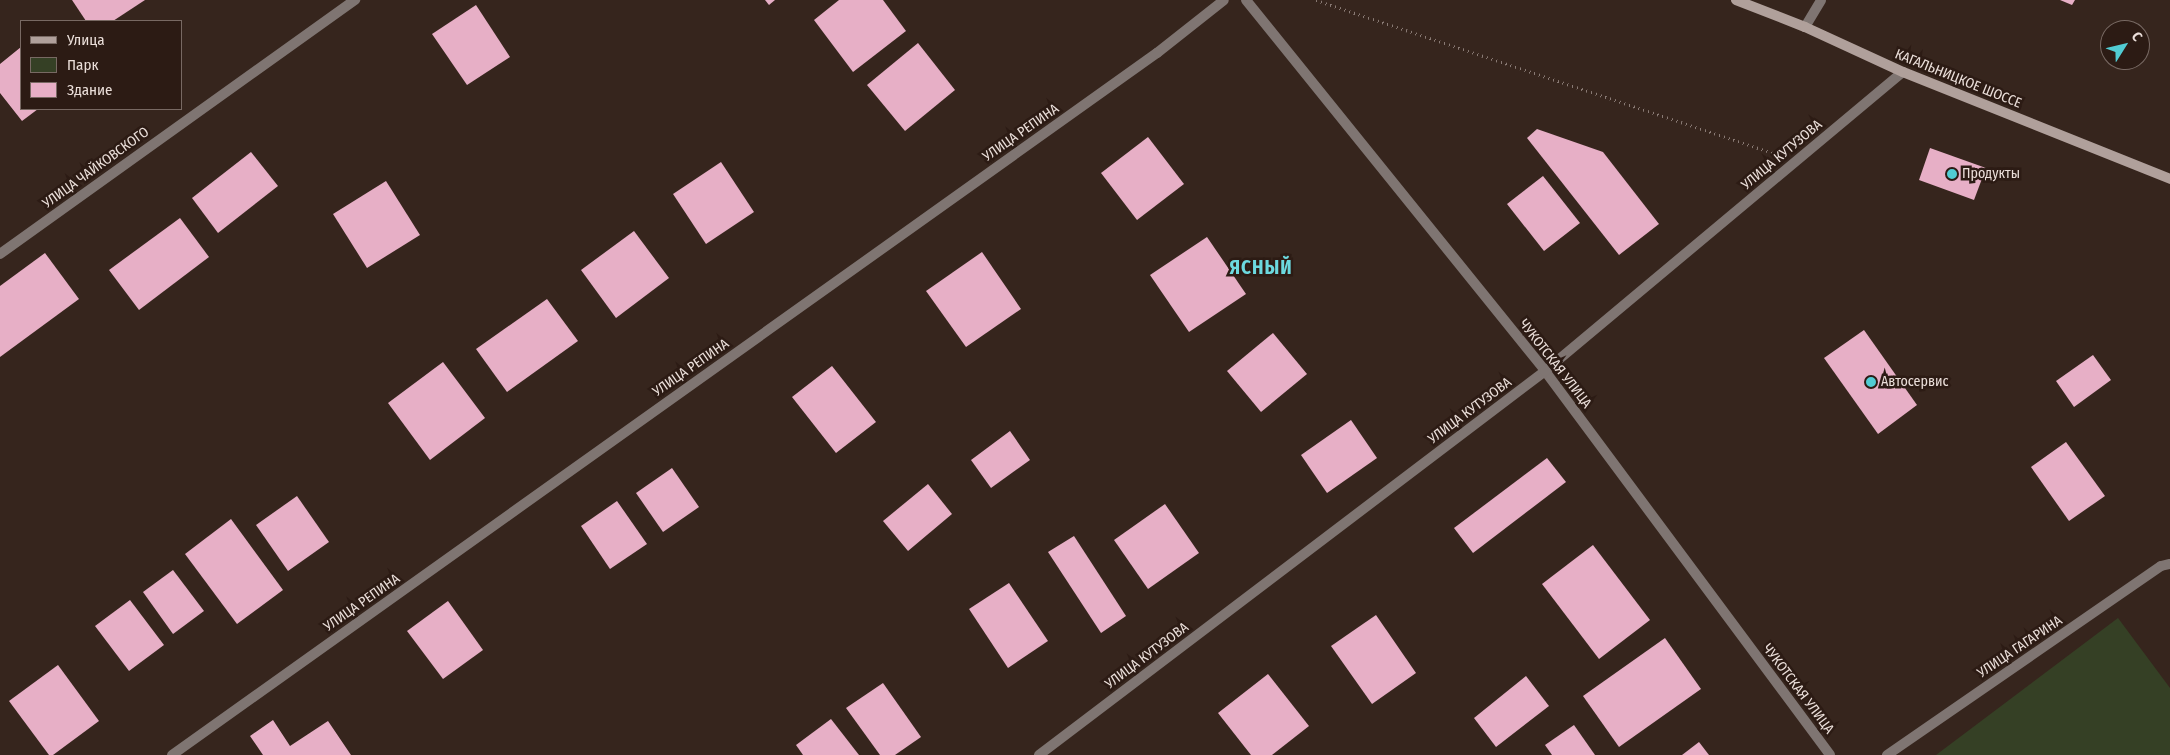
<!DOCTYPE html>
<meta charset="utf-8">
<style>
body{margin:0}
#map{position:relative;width:2170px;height:755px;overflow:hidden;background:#36251d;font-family:"Fira Sans Condensed",sans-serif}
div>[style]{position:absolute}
.green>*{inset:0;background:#354025}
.building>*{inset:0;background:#e7afc6}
.path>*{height:3px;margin-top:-1.5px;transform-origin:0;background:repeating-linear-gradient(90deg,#897a74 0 1px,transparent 0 5px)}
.minor>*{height:10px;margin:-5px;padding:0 5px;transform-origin:5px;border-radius:5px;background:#7f7572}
.secondary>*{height:10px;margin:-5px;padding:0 5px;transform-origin:5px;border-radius:5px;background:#b0a09b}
.dots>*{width:14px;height:14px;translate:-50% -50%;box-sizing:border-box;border:2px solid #2c1b14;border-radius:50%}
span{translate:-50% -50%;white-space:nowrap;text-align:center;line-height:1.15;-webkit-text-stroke:5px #2c1b14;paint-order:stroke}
.street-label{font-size:14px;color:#ebdfda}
.poi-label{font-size:14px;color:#ebdfda}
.left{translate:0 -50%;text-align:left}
.district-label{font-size:19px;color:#6cd9df;font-weight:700;letter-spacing:1px}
.legend{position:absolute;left:20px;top:20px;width:162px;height:90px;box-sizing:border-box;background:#2c1b14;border:1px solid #786963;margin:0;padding:6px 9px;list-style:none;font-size:15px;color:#ebdfda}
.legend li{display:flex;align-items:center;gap:10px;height:25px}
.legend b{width:25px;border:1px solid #786963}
.north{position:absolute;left:2100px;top:20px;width:50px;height:50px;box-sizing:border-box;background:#2c1b14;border:1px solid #786963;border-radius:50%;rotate:54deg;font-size:14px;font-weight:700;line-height:20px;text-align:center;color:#ebdfda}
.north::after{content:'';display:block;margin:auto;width:18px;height:22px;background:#51ccd3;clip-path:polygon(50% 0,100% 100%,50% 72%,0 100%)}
</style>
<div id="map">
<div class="green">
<i style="clip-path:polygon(2118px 618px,2170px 688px,2170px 755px,1936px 755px)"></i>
</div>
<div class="building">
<i style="clip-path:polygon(72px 0,145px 0,113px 21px,86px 21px)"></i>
<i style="clip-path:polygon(765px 0,775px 0,769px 5px)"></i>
<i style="clip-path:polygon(839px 0,883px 0,906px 31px,853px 72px,814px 20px)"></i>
<i style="clip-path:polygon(2060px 0,2075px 0,2072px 5px)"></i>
<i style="clip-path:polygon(476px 5px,510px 57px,467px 85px,432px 34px)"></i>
<i style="clip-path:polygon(918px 43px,955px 90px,905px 131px,867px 85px)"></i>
<i style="clip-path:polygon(21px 47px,21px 109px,38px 109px,22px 121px,0 93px,0 64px)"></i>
<i style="clip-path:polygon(1537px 129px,1603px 152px,1659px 224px,1619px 255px,1527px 138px)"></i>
<i style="clip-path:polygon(1148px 137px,1184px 184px,1137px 220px,1101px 173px)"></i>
<i style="clip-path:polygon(1930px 148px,1986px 168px,1974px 200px,1919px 180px)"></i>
<i style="clip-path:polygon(251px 152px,278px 186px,218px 233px,192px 198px)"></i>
<i style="clip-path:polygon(721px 162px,754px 212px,706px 244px,673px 194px)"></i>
<i style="clip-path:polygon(1543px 176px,1580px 223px,1544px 251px,1507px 204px)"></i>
<i style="clip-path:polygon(386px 181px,420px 235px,367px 268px,333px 214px)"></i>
<i style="clip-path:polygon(180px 218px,209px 257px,139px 310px,109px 270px)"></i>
<i style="clip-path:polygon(634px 231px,669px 278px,616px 318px,581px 270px)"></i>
<i style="clip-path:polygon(1207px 237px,1246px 294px,1189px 332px,1150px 275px)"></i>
<i style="clip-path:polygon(982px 252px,1021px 309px,966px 347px,926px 291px)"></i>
<i style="clip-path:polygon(45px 253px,79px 299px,0 357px,0 286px)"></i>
<i style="clip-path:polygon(547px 299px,578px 341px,507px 392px,476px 349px)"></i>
<i style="clip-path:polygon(1864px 330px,1917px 405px,1878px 434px,1824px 358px)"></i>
<i style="clip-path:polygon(1273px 333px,1307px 374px,1261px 412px,1227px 371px)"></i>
<i style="clip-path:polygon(2093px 355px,2111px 380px,2074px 407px,2056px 381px)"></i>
<i style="clip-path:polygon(443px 362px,485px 418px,430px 460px,388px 403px)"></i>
<i style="clip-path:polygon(832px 366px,876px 422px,836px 453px,792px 397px)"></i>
<i style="clip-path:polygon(1351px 420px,1377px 458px,1327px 493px,1301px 455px)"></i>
<i style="clip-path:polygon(1010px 431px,1030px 460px,991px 488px,971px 460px)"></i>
<i style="clip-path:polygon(2066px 442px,2105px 496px,2069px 521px,2031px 467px)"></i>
<i style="clip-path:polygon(1547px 458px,1566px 482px,1473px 553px,1454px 528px)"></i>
<i style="clip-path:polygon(672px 468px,699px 507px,663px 532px,636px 493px)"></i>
<i style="clip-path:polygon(928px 484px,952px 514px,908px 551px,883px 521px)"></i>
<i style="clip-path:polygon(297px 496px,329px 542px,288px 571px,256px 525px)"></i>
<i style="clip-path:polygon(617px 501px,647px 544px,610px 569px,581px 526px)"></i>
<i style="clip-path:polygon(1165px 504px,1199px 553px,1148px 589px,1114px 540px)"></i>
<i style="clip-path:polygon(231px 519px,283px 590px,237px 624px,185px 554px)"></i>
<i style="clip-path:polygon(1074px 536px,1126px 616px,1101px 633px,1048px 552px)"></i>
<i style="clip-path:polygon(1593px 545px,1650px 620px,1599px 659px,1542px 584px)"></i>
<i style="clip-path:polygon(173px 570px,204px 611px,173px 634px,143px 592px)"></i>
<i style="clip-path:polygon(1009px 583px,1048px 641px,1008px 668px,969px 609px)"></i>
<i style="clip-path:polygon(130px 600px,164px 645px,129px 671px,95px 626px)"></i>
<i style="clip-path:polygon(448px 601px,483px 650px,443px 679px,407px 631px)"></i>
<i style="clip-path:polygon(1376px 615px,1416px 673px,1372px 704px,1331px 646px)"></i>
<i style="clip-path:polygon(1665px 638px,1701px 689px,1619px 747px,1583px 696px)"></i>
<i style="clip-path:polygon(58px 665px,99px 721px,53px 755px,49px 755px,9px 701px)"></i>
<i style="clip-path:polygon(1268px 674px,1309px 726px,1272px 755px,1251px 755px,1218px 713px)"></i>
<i style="clip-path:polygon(1526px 676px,1549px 706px,1496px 747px,1474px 718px)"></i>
<i style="clip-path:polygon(883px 683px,921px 737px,895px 755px,880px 755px,846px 708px)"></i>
<i style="clip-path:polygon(831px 719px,859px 755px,803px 755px,796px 745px)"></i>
<i style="clip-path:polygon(273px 720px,290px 746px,328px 721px,351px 755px,263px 755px,250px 736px)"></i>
<i style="clip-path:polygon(1574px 725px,1595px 755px,1552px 755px,1545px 745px)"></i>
<i style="clip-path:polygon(1699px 742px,1709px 755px,1682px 755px)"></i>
</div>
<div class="path">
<i style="left:1316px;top:0;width:481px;rotate:18.5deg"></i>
</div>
<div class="minor">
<i style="left:1246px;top:0;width:476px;rotate:51.1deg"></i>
<i style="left:1545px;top:371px;width:478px;rotate:53.4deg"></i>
<i style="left:1805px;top:27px;width:31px;rotate:-59deg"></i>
<i style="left:0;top:254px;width:437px;rotate:-35.6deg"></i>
<i style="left:172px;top:755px;width:1210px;rotate:-35.48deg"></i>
<i style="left:1157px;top:53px;width:85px;rotate:-38.3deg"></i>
<i style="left:1039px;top:755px;width:635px;rotate:-37.19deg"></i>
<i style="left:1545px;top:371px;width:466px;rotate:-39.9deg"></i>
<i style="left:1887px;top:755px;width:333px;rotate:-34.6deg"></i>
<i style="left:2161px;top:566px;width:9px;rotate:-13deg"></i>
</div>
<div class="secondary">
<i style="left:1736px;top:0;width:74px;rotate:21.4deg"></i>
<i style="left:1805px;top:27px;width:108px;rotate:24.7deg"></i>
<i style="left:1903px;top:72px;width:288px;rotate:21.8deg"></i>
</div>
<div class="dots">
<i style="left:1952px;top:174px;background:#51ccd3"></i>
<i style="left:1871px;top:382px;background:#51ccd3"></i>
</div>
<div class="street-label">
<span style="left:1958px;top:79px;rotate:22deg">КАГАЛЬНИЦКОЕ ШОССЕ</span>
<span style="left:1021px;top:133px;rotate:-35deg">УЛИЦА РЕПИНА</span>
<span style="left:1782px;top:155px;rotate:-40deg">УЛИЦА КУТУЗОВА</span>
<span style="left:96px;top:168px;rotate:-36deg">УЛИЦА ЧАЙКОВСКОГО</span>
<span style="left:1555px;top:364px;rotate:52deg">ЧУКОТСКАЯ УЛИЦА</span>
<span style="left:691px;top:368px;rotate:-35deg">УЛИЦА РЕПИНА</span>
<span style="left:1470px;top:411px;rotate:-37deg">УЛИЦА КУТУЗОВА</span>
<span style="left:362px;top:603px;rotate:-35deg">УЛИЦА РЕПИНА</span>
<span style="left:2020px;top:647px;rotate:-34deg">УЛИЦА ГАГАРИНА</span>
<span style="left:1147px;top:656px;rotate:-37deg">УЛИЦА КУТУЗОВА</span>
<span style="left:1798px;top:689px;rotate:53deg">ЧУКОТСКАЯ УЛИЦА</span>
</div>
<div class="poi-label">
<span class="left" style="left:1962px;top:174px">Продукты</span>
<span class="left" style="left:1881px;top:382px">Автосервис</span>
</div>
<div class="district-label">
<span style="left:1261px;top:268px">ЯСНЫЙ</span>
</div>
<ul class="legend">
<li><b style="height:6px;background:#b0a09b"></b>Улица</li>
<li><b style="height:14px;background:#354025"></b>Парк</li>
<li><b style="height:14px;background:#e7afc6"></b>Здание</li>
</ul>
<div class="north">С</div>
</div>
